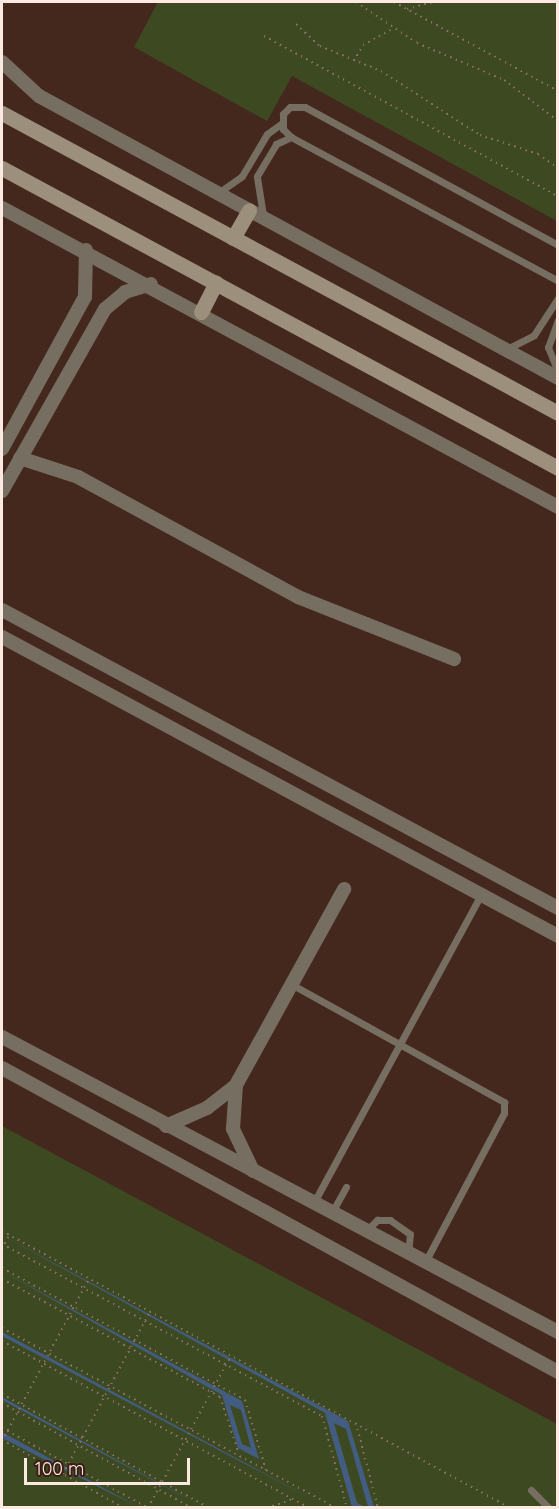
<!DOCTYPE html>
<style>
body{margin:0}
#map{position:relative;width:559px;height:1509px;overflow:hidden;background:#45281d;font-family:Quicksand,sans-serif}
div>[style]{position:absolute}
.green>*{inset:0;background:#3d4a21}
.water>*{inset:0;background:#435d82}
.path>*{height:2px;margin-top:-1px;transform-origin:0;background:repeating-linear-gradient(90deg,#897066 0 1.5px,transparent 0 6px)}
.lane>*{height:7px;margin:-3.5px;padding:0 3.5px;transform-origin:3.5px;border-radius:3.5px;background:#766e61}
.street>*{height:14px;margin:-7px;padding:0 7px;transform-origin:7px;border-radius:7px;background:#766e61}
.secondary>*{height:15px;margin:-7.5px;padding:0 7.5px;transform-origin:7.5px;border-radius:7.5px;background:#9c907c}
span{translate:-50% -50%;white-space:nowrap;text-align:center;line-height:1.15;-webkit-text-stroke:4.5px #3b1e13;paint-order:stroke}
.frame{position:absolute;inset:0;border:3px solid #fce9e1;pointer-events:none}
.scale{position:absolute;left:24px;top:1458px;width:166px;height:27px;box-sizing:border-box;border:3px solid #fce9e1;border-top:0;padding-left:8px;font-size:18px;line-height:21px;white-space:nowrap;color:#fce9e1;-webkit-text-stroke:4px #3b1e13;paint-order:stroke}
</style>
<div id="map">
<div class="green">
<i style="clip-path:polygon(158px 2px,557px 2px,557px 221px,292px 76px,267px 121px,134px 47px)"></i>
<i style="clip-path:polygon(2px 1126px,557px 1424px,557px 1507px,2px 1507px)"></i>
</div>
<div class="water">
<i style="clip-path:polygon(2px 1235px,348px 1421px,374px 1507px,368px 1507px,346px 1429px,334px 1423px,357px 1503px,365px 1507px,352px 1507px,325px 1413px)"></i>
<i style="clip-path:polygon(evenodd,2px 1271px,242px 1401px,259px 1459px,238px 1448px,222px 1395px,2px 1271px,230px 1405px,241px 1410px,251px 1448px,242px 1444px,230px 1405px)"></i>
<i style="clip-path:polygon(2px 1332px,327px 1507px,2px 1336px)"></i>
<i style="clip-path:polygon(2px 1397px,203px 1507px,2px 1400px)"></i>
<i style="clip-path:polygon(2px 1432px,138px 1507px,2px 1438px)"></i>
</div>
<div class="path">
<i style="left:356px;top:2px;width:73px;rotate:33.9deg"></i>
<i style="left:417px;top:43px;width:95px;rotate:23deg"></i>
<i style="left:504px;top:80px;width:68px;rotate:37.2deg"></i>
<i style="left:394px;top:2px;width:187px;rotate:28.5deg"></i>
<i style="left:407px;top:9px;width:28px;rotate:-15deg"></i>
<i style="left:296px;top:24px;width:33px;rotate:43deg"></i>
<i style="left:320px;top:46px;width:66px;rotate:22.3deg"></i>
<i style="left:381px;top:71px;width:118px;rotate:32.9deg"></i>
<i style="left:480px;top:135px;width:61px;rotate:18.1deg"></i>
<i style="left:538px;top:154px;width:24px;rotate:35deg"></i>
<i style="left:264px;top:36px;width:335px;rotate:28.6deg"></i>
<i style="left:354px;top:61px;width:18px;rotate:-61deg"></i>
<i style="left:363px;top:45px;width:35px;rotate:-29deg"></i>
<i style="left:2px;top:1231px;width:579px;rotate:28.6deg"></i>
<i style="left:2px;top:1244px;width:363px;rotate:28.3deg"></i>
<i style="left:322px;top:1416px;width:95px;rotate:74.8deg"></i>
<i style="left:2px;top:1249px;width:16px;rotate:-63deg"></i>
<i style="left:2px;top:1268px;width:277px;rotate:28.5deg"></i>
<i style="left:245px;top:1400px;width:73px;rotate:73.3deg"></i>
<i style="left:2px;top:1279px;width:248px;rotate:28.4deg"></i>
<i style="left:220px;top:1397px;width:60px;rotate:71.6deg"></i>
<i style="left:2px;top:1328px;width:379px;rotate:28.3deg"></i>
<i style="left:2px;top:1341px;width:349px;rotate:28.5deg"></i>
<i style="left:2px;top:1394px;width:236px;rotate:28.8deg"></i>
<i style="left:2px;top:1403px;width:217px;rotate:28.9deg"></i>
<i style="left:356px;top:1423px;width:88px;rotate:75.5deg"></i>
<i style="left:2px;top:1428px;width:166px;rotate:28.7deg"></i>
<i style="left:2px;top:1440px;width:140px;rotate:29.1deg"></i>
<i style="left:2px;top:1441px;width:184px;rotate:-61.8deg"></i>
<i style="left:63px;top:1474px;width:184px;rotate:-61.8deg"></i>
<i style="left:148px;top:1508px;width:173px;rotate:-61.4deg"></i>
<i style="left:267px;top:1508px;width:28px;rotate:-19deg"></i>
</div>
<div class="lane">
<i style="left:218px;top:193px;width:29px;rotate:-35deg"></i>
<i style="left:242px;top:176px;width:49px;rotate:-59.2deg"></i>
<i style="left:267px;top:134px;width:17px;rotate:-36deg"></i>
<i style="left:263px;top:215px;width:39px;rotate:-99deg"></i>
<i style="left:257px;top:176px;width:37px;rotate:-59deg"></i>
<i style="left:276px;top:144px;width:17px;rotate:-25deg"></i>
<i style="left:558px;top:245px;width:288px;rotate:-151.4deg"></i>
<i style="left:305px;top:107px;width:15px;rotate:180deg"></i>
<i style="left:290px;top:107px;width:10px;rotate:135deg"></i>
<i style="left:283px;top:114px;width:15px;rotate:90deg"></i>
<i style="left:283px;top:129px;width:11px;rotate:45deg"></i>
<i style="left:291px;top:137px;width:303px;rotate:28.3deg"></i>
<i style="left:558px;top:320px;width:29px;rotate:110deg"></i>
<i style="left:548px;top:347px;width:27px;rotate:68deg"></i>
<i style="left:507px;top:349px;width:30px;rotate:-27deg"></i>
<i style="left:534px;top:335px;width:44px;rotate:-57deg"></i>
<i style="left:291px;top:984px;width:244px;rotate:29deg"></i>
<i style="left:504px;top:1102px;width:11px;rotate:90deg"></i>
<i style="left:504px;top:1113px;width:169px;rotate:117.9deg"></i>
<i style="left:313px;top:1204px;width:352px;rotate:-61.5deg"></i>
<i style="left:331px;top:1214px;width:31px;rotate:-61deg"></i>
<i style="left:366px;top:1231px;width:16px;rotate:-45deg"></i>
<i style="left:377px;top:1220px;width:13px"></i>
<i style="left:390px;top:1220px;width:24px;rotate:35deg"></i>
<i style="left:410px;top:1234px;width:19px;rotate:96deg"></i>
<i style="left:531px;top:1490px;width:25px;rotate:45deg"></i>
</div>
<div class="street">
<i style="left:2px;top:62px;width:50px;rotate:42.6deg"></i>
<i style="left:39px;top:96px;width:591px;rotate:28.52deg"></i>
<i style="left:2px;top:208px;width:631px;rotate:28.27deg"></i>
<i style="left:2px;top:449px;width:173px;rotate:-61.4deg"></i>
<i style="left:85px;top:297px;width:47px;rotate:-88.8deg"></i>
<i style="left:20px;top:458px;width:61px;rotate:18.1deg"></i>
<i style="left:78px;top:477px;width:251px;rotate:28.6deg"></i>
<i style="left:298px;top:597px;width:168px;rotate:21.7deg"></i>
<i style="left:2px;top:491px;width:209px;rotate:-60.5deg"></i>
<i style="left:105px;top:309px;width:26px;rotate:-40deg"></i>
<i style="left:125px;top:292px;width:27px;rotate:-17deg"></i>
<i style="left:2px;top:610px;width:631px;rotate:28.19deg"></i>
<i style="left:2px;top:637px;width:631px;rotate:28.27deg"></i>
<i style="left:2px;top:1037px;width:629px;rotate:27.95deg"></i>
<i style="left:2px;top:1068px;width:634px;rotate:28.67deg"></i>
<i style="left:166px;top:1126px;width:45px;rotate:-23.7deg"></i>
<i style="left:207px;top:1108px;width:37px;rotate:-38deg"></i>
<i style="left:253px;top:1171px;width:47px;rotate:-115.5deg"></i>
<i style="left:233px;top:1129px;width:44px;rotate:-86.1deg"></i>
<i style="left:236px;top:1085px;width:224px;rotate:-61.1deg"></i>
</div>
<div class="secondary">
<i style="left:2px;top:113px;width:632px;rotate:28.35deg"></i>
<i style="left:2px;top:168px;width:632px;rotate:28.35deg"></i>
<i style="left:233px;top:238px;width:32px;rotate:-60deg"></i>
<i style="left:201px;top:312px;width:33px;rotate:-63deg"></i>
</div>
<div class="frame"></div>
<div class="scale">100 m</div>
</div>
